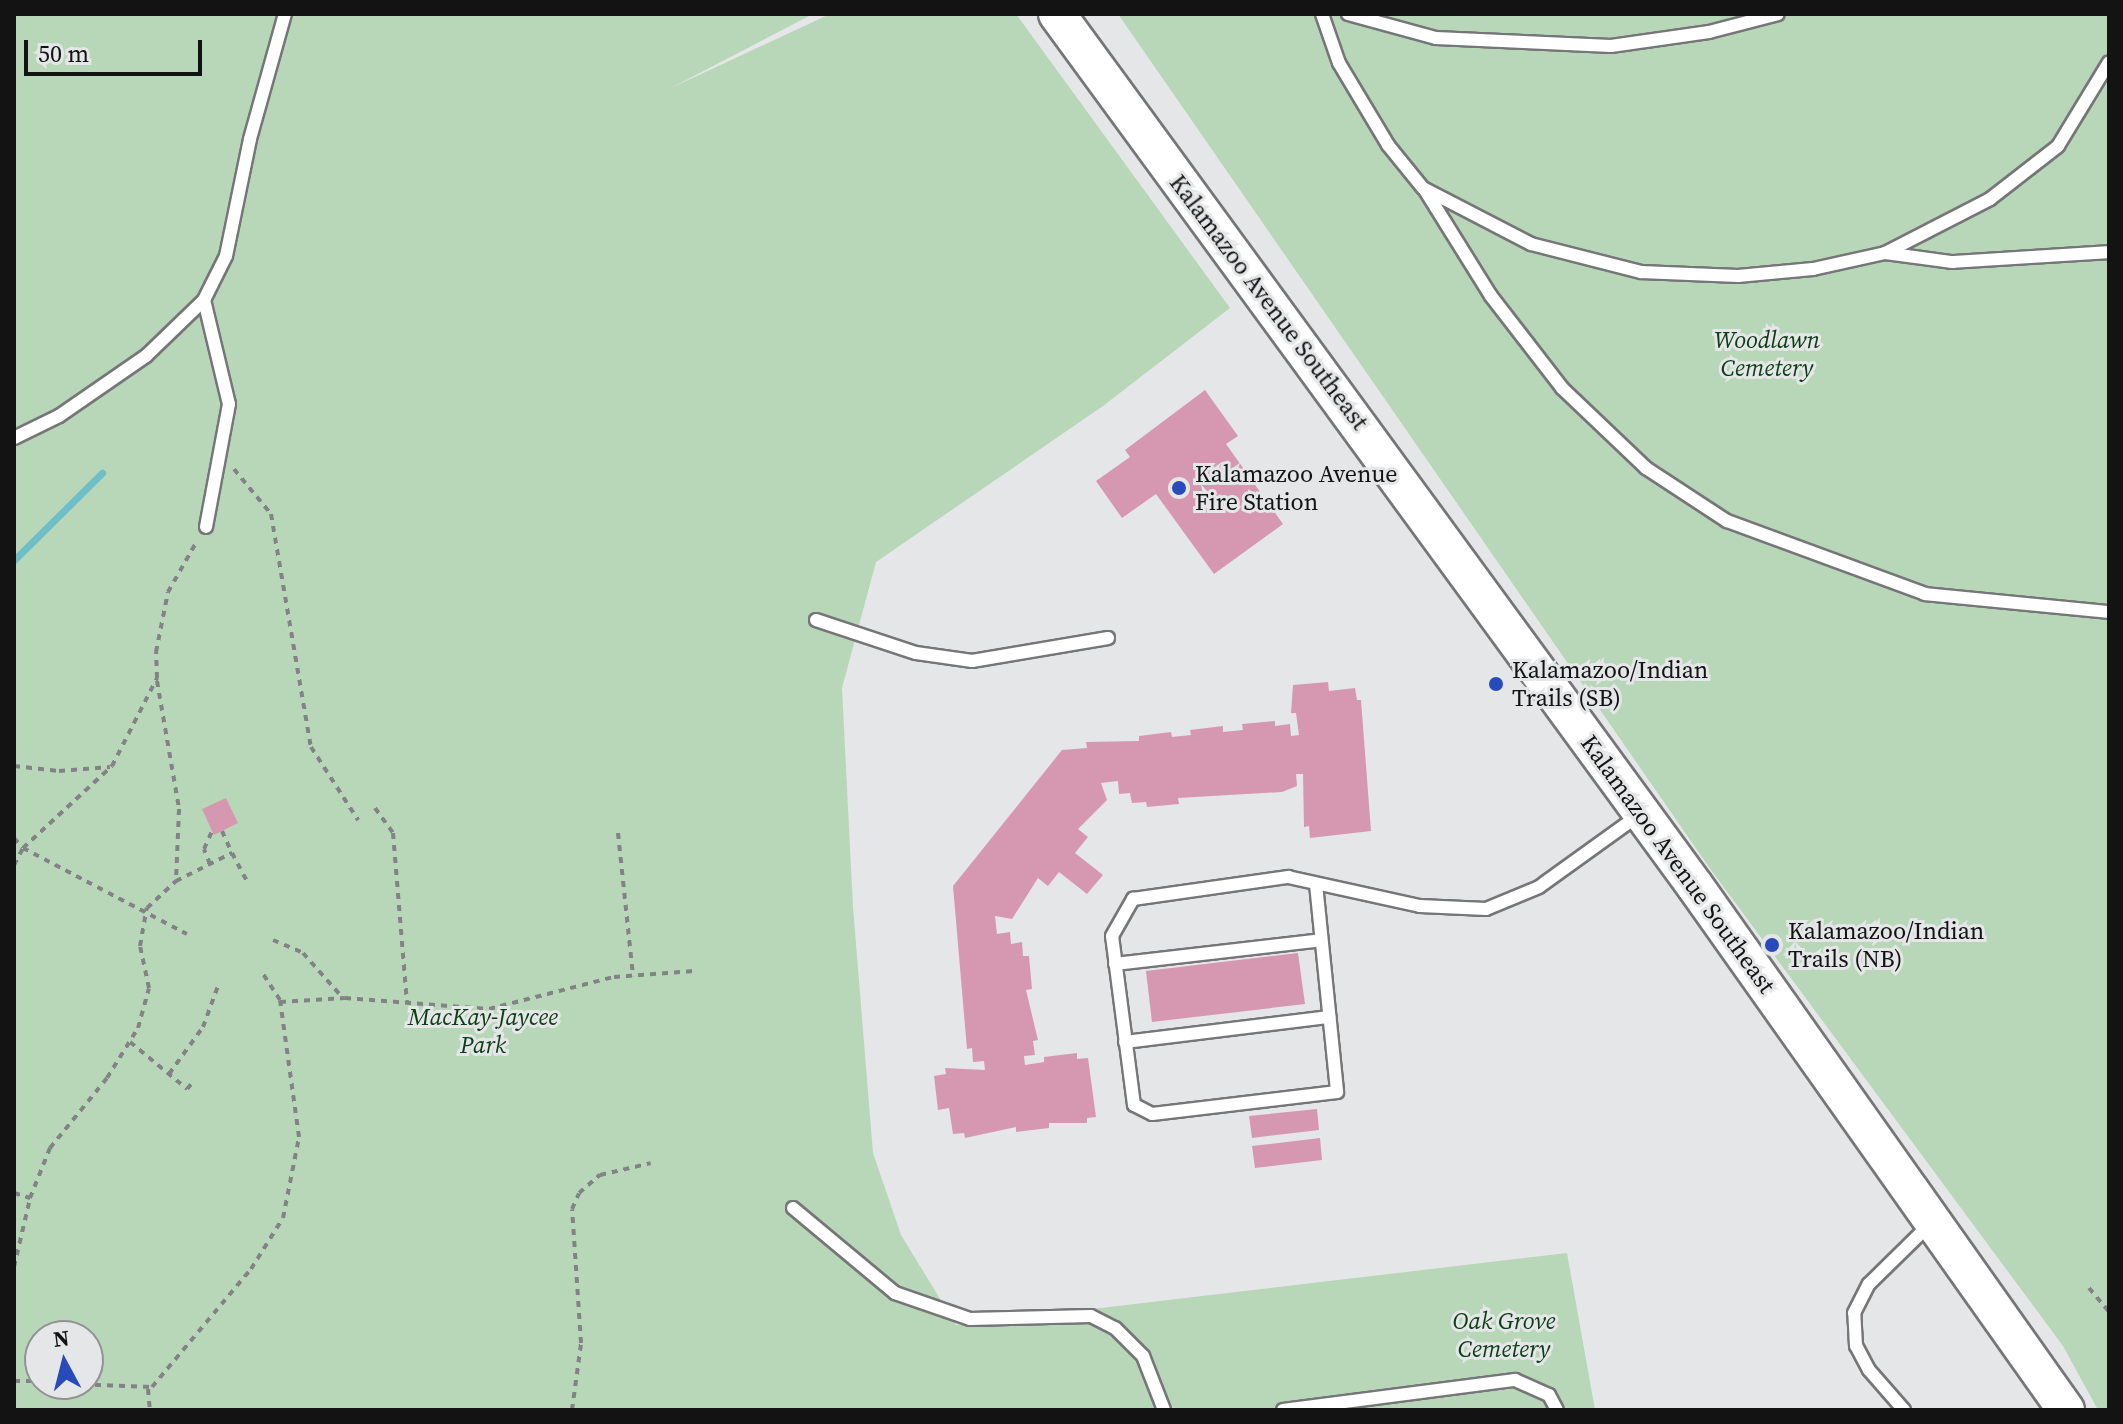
<!DOCTYPE html>
<style>
body{margin:0}
#map{position:relative;width:2123px;height:1424px;overflow:hidden;background:#e5e6e7;font-family:"Source Serif 4",serif}
div>[style]{position:absolute}
.green>*{inset:0;background:#b8d7b9}
.stream>*{height:7px;margin:-3.5px;padding:0 3.5px;transform-origin:3.5px;border-radius:3.5px;background:#6dbec7}
.building>*{inset:0;background:#d698b0}
.path>*{height:4px;margin-top:-2px;transform-origin:0;background:repeating-linear-gradient(90deg,#828384 0 6px,transparent 0 12px)}
.roads{filter:drop-shadow(2px 0 #767678) drop-shadow(-2px 0 #767678) drop-shadow(0 2px #767678) drop-shadow(0 -2px #767678)}
.lane>*{height:12px;margin:-6px;padding:0 6px;transform-origin:6px;border-radius:6px;background:#fff}
.secondary>*{height:36px;margin:-18px;padding:0 18px;transform-origin:18px;border-radius:18px;background:#fff}
.dots>*{width:22px;height:22px;translate:-50% -50%;box-sizing:border-box;border:4px solid #e5e6e7;border-radius:50%}
span{translate:-50% -50%;white-space:nowrap;text-align:center;line-height:1.15;-webkit-text-stroke:6px #e5e6e7;paint-order:stroke}
.street-label{font-size:24px;color:#131313}
.park-label{font-size:24px;color:#0a3e14;font-style:italic}
.poi-label{font-size:24px;color:#131313}
.left{translate:0 -50%;text-align:left}
.frame{position:absolute;inset:0;border:16px solid #131313;pointer-events:none}
.north{position:absolute;left:24px;top:1320px;width:80px;height:80px;box-sizing:border-box;background:#e5e6e7;border:2px solid #919292;border-radius:50%;rotate:353deg;font-size:22px;font-weight:700;line-height:32px;text-align:center;color:#131313}
.north::after{content:'';display:block;margin:auto;width:28px;height:36px;background:#284bbb;clip-path:polygon(50% 0,100% 100%,50% 72%,0 100%)}
.scale{position:absolute;left:24px;top:40px;width:178px;height:36px;box-sizing:border-box;border:4px solid #131313;border-top:0;padding-left:10px;font-size:24px;line-height:28px;white-space:nowrap;color:#131313;-webkit-text-stroke:6px #e5e6e7;paint-order:stroke}
</style>
<div id="map">
<div class="green">
<i style="clip-path:polygon(evenodd,14px 14px,813px 14px,671px 88px,830px 14px,1016px 14px,1230px 308px,1103px 406px,876px 562px,842px 688px,853px 907px,873px 1153px,901px 1235px,956px 1325px,1567px 1253px,1595px 1410px,14px 1410px,14px 14px,40px 1336px,88px 1336px,88px 1384px,40px 1384px,40px 1336px)"></i>
<i style="clip-path:polygon(1118px 14px,2109px 14px,2109px 1410px,2098px 1410px,2063px 1346px,1711px 870px)"></i>
</div>
<div class="stream">
<i style="left:14px;top:560px;width:124px;rotate:-44.7deg"></i>
</div>
<div class="building">
<i style="clip-path:polygon(1205px 390px,1238px 436px,1226px 444px,1283px 524px,1214px 574px,1156px 494px,1122px 518px,1096px 481px,1130px 457px,1125px 450px)"></i>
<i style="clip-path:polygon(1328px 682px,1329px 691px,1355px 688px,1357px 700px,1361px 700px,1371px 831px,1310px 838px,1309px 826px,1304px 827px,1303px 774px,1296px 774px,1297px 786px,1282px 792px,1178px 798px,1179px 804px,1147px 807px,1146px 802px,1132px 803px,1130px 793px,1119px 794px,1118px 781px,1101px 783px,1107px 800px,1078px 829px,1088px 837px,1075px 853px,1103px 875px,1087px 894px,1059px 872px,1048px 886px,1038px 878px,1012px 919px,995px 916px,997px 934px,1010px 932px,1011px 944px,1022px 942px,1023px 956px,1029px 956px,1032px 989px,1026px 990px,1038px 1040px,1033px 1041px,1035px 1055px,1024px 1056px,1025px 1065px,1044px 1062px,1044px 1057px,1077px 1053px,1077px 1059px,1088px 1058px,1096px 1117px,1087px 1118px,1087px 1123px,1049px 1123px,1049px 1128px,1016px 1132px,1016px 1127px,965px 1138px,964px 1133px,953px 1134px,949px 1108px,938px 1110px,934px 1076px,946px 1074px,945px 1068px,985px 1070px,984px 1061px,973px 1062px,972px 1048px,967px 1049px,953px 886px,1062px 750px,1087px 748px,1086px 742px,1139px 741px,1139px 736px,1171px 732px,1172px 737px,1191px 735px,1190px 730px,1223px 726px,1223px 732px,1243px 730px,1242px 724px,1275px 721px,1275px 726px,1290px 724px,1291px 736px,1299px 735px,1296px 713px,1291px 713px,1293px 685px)"></i>
<i style="clip-path:polygon(226px 798px,238px 823px,214px 835px,202px 809px)"></i>
<i style="clip-path:polygon(1298px 953px,1305px 1004px,1152px 1022px,1146px 971px)"></i>
<i style="clip-path:polygon(1317px 1109px,1319px 1130px,1252px 1138px,1249px 1116px)"></i>
<i style="clip-path:polygon(1320px 1138px,1322px 1160px,1255px 1168px,1252px 1146px)"></i>
</div>
<div class="path">
<i style="left:234px;top:469px;width:58px;rotate:50.6deg"></i>
<i style="left:271px;top:514px;width:236px;rotate:80.3deg"></i>
<i style="left:311px;top:747px;width:87px;rotate:57.2deg"></i>
<i style="left:157px;top:681px;width:130px;rotate:80.2deg"></i>
<i style="left:179px;top:809px;width:72px;rotate:92.4deg"></i>
<i style="left:14px;top:766px;width:45px;rotate:6.3deg"></i>
<i style="left:59px;top:771px;width:51px;rotate:-4.5deg"></i>
<i style="left:375px;top:808px;width:31px;rotate:54deg"></i>
<i style="left:393px;top:833px;width:171px;rotate:85.3deg"></i>
<i style="left:222px;top:831px;width:24px;rotate:66deg"></i>
<i style="left:618px;top:833px;width:144px;rotate:84deg"></i>
<i style="left:14px;top:838px;width:13px;rotate:48deg"></i>
<i style="left:23px;top:848px;width:185px;rotate:27.7deg"></i>
<i style="left:210px;top:864px;width:16px;rotate:-112deg"></i>
<i style="left:204px;top:849px;width:20px;rotate:-66deg"></i>
<i style="left:14px;top:865px;width:19px;rotate:-62deg"></i>
<i style="left:23px;top:848px;width:121px;rotate:-42.7deg"></i>
<i style="left:112px;top:766px;width:99px;rotate:-62.9deg"></i>
<i style="left:157px;top:678px;width:26px;rotate:-92deg"></i>
<i style="left:156px;top:652px;width:61px;rotate:-78.7deg"></i>
<i style="left:168px;top:592px;width:59px;rotate:-60.4deg"></i>
<i style="left:273px;top:940px;width:33px;rotate:23deg"></i>
<i style="left:303px;top:953px;width:60px;rotate:48.4deg"></i>
<i style="left:280px;top:1002px;width:65px;rotate:-3.5deg"></i>
<i style="left:345px;top:998px;width:144px;rotate:4.4deg"></i>
<i style="left:489px;top:1009px;width:129px;rotate:-14.4deg"></i>
<i style="left:614px;top:977px;width:80px;rotate:-4.3deg"></i>
<i style="left:130px;top:1042px;width:74px;rotate:39.5deg"></i>
<i style="left:187px;top:1089px;width:11px;rotate:-49deg"></i>
<i style="left:169px;top:1074px;width:58px;rotate:-54.1deg"></i>
<i style="left:203px;top:1027px;width:47px;rotate:-70deg"></i>
<i style="left:14px;top:1193px;width:17px;rotate:17deg"></i>
<i style="left:14px;top:1267px;width:71px;rotate:-76.9deg"></i>
<i style="left:30px;top:1198px;width:54px;rotate:-68.2deg"></i>
<i style="left:50px;top:1148px;width:90px;rotate:-50.8deg"></i>
<i style="left:107px;top:1078px;width:59px;rotate:-58.2deg"></i>
<i style="left:138px;top:1028px;width:41px;rotate:-74.6deg"></i>
<i style="left:149px;top:988px;width:43px;rotate:-102.1deg"></i>
<i style="left:140px;top:946px;width:39px;rotate:-80deg"></i>
<i style="left:147px;top:908px;width:40px;rotate:-43deg"></i>
<i style="left:176px;top:881px;width:63px;rotate:-26.6deg"></i>
<i style="left:232px;top:853px;width:34px;rotate:62deg"></i>
<i style="left:2089px;top:1288px;width:31px;rotate:50deg"></i>
<i style="left:14px;top:1381px;width:26px"></i>
<i style="left:71px;top:1384px;width:81px;rotate:2.1deg"></i>
<i style="left:152px;top:1387px;width:154px;rotate:-50deg"></i>
<i style="left:251px;top:1269px;width:60px;rotate:-57.9deg"></i>
<i style="left:283px;top:1218px;width:83px;rotate:-78.8deg"></i>
<i style="left:299px;top:1137px;width:138px;rotate:-97.9deg"></i>
<i style="left:280px;top:1000px;width:35px;rotate:-123deg"></i>
<i style="left:148px;top:1389px;width:21px;rotate:85deg"></i>
<i style="left:572px;top:1410px;width:68px;rotate:-82.3deg"></i>
<i style="left:581px;top:1343px;width:134px;rotate:-93.8deg"></i>
<i style="left:572px;top:1209px;width:17px;rotate:-66deg"></i>
<i style="left:579px;top:1193px;width:28px;rotate:-41deg"></i>
<i style="left:600px;top:1175px;width:52px;rotate:-13.2deg"></i>
</div>
<div class="roads">
<div class="lane">
<i style="left:1322px;top:14px;width:52px;rotate:70.9deg"></i>
<i style="left:1339px;top:63px;width:96px;rotate:59.1deg"></i>
<i style="left:1388px;top:145px;width:55px;rotate:50.9deg"></i>
<i style="left:1423px;top:188px;width:122px;rotate:27.4deg"></i>
<i style="left:1531px;top:244px;width:114px;rotate:14.3deg"></i>
<i style="left:1641px;top:272px;width:97px;rotate:2.4deg"></i>
<i style="left:1738px;top:276px;width:75px;rotate:-5.3deg"></i>
<i style="left:1813px;top:269px;width:74px;rotate:-12.5deg"></i>
<i style="left:1885px;top:253px;width:118px;rotate:-27.2deg"></i>
<i style="left:1990px;top:199px;width:86px;rotate:-37.9deg"></i>
<i style="left:2058px;top:146px;width:98px;rotate:-58.7deg"></i>
<i style="left:1348px;top:14px;width:91px;rotate:15.3deg"></i>
<i style="left:1436px;top:38px;width:175px;rotate:2.6deg"></i>
<i style="left:1611px;top:46px;width:99px;rotate:-8.1deg"></i>
<i style="left:1709px;top:32px;width:71px;rotate:-14.6deg"></i>
<i style="left:1425px;top:190px;width:125px;rotate:58.1deg"></i>
<i style="left:1491px;top:296px;width:116px;rotate:52.3deg"></i>
<i style="left:1562px;top:388px;width:116px;rotate:43.6deg"></i>
<i style="left:1646px;top:468px;width:97px;rotate:33.2deg"></i>
<i style="left:1727px;top:521px;width:211px;rotate:20.2deg"></i>
<i style="left:1925px;top:594px;width:185px;rotate:5.6deg"></i>
<i style="left:1885px;top:253px;width:68px;rotate:7.7deg"></i>
<i style="left:1952px;top:262px;width:157px;rotate:-3.6deg"></i>
<i style="left:204px;top:300px;width:107px;rotate:76.5deg"></i>
<i style="left:229px;top:404px;width:125px;rotate:100.6deg"></i>
<i style="left:14px;top:438px;width:50px;rotate:-26.1deg"></i>
<i style="left:59px;top:416px;width:106px;rotate:-34.6deg"></i>
<i style="left:146px;top:356px;width:81px;rotate:-44deg"></i>
<i style="left:204px;top:300px;width:49px;rotate:-63.4deg"></i>
<i style="left:226px;top:256px;width:119px;rotate:-78.4deg"></i>
<i style="left:250px;top:139px;width:130px;rotate:-74.4deg"></i>
<i style="left:816px;top:620px;width:105px;rotate:18.3deg"></i>
<i style="left:916px;top:653px;width:57px;rotate:8.1deg"></i>
<i style="left:972px;top:661px;width:138px;rotate:-9.6deg"></i>
<i style="left:1316px;top:884px;width:209px;rotate:84.2deg"></i>
<i style="left:1337px;top:1092px;width:186px;rotate:173.2deg"></i>
<i style="left:1152px;top:1114px;width:20px;rotate:-153deg"></i>
<i style="left:1134px;top:1105px;width:170px;rotate:-97.4deg"></i>
<i style="left:1112px;top:936px;width:43px;rotate:-60.4deg"></i>
<i style="left:1133px;top:899px;width:157px;rotate:-8.1deg"></i>
<i style="left:1288px;top:877px;width:135px;rotate:12.4deg"></i>
<i style="left:1420px;top:906px;width:66px;rotate:2.6deg"></i>
<i style="left:1486px;top:909px;width:57px;rotate:-22.5deg"></i>
<i style="left:1539px;top:887px;width:123px;rotate:-35.8deg"></i>
<i style="left:1115px;top:964px;width:207px;rotate:-6.6deg"></i>
<i style="left:1125px;top:1042px;width:206px;rotate:-7deg"></i>
<i style="left:793px;top:1208px;width:133px;rotate:39.8deg"></i>
<i style="left:895px;top:1293px;width:79px;rotate:19.1deg"></i>
<i style="left:970px;top:1319px;width:121px;rotate:-1.4deg"></i>
<i style="left:1091px;top:1316px;width:27px;rotate:27deg"></i>
<i style="left:1115px;top:1328px;width:40px;rotate:45deg"></i>
<i style="left:1143px;top:1356px;width:58px;rotate:68.7deg"></i>
<i style="left:1283px;top:1410px;width:234px;rotate:-7.4deg"></i>
<i style="left:1515px;top:1380px;width:37px;rotate:24deg"></i>
<i style="left:1549px;top:1395px;width:17px;rotate:62deg"></i>
<i style="left:1904px;top:1410px;width:53px;rotate:-131.2deg"></i>
<i style="left:1869px;top:1370px;width:27px;rotate:-118deg"></i>
<i style="left:1856px;top:1346px;width:33px;rotate:-93deg"></i>
<i style="left:1854px;top:1313px;width:33px;rotate:-63deg"></i>
<i style="left:1869px;top:1284px;width:87px;rotate:-44.5deg"></i>
</div>
<div class="secondary">
<i style="left:1057px;top:14px;width:1080px;rotate:53.81deg"></i>
<i style="left:1695px;top:886px;width:642px;rotate:54.7deg"></i>
</div>
</div>
<div class="dots">
<i style="left:1179px;top:488px;background:#284bbb"></i>
<i style="left:1496px;top:684px;background:#284bbb"></i>
<i style="left:1772px;top:945px;background:#284bbb"></i>
</div>
<div class="street-label">
<span style="left:1269px;top:302px;rotate:53deg">Kalamazoo Avenue Southeast</span>
<span style="left:1678px;top:864px;rotate:54deg">Kalamazoo Avenue Southeast</span>
</div>
<div class="park-label">
<span style="left:1767px;top:354px">Woodlawn<br>Cemetery</span>
<span style="left:483px;top:1031px">MacKay-Jaycee<br>Park</span>
<span style="left:1504px;top:1335px">Oak Grove<br>Cemetery</span>
</div>
<div class="poi-label">
<span class="left" style="left:1195px;top:488px">Kalamazoo Avenue<br>Fire Station</span>
<span class="left" style="left:1512px;top:684px">Kalamazoo/Indian<br>Trails (SB)</span>
<span class="left" style="left:1788px;top:945px">Kalamazoo/Indian<br>Trails (NB)</span>
</div>
<div class="frame"></div>
<div class="north">N</div>
<div class="scale">50 m</div>
</div>
